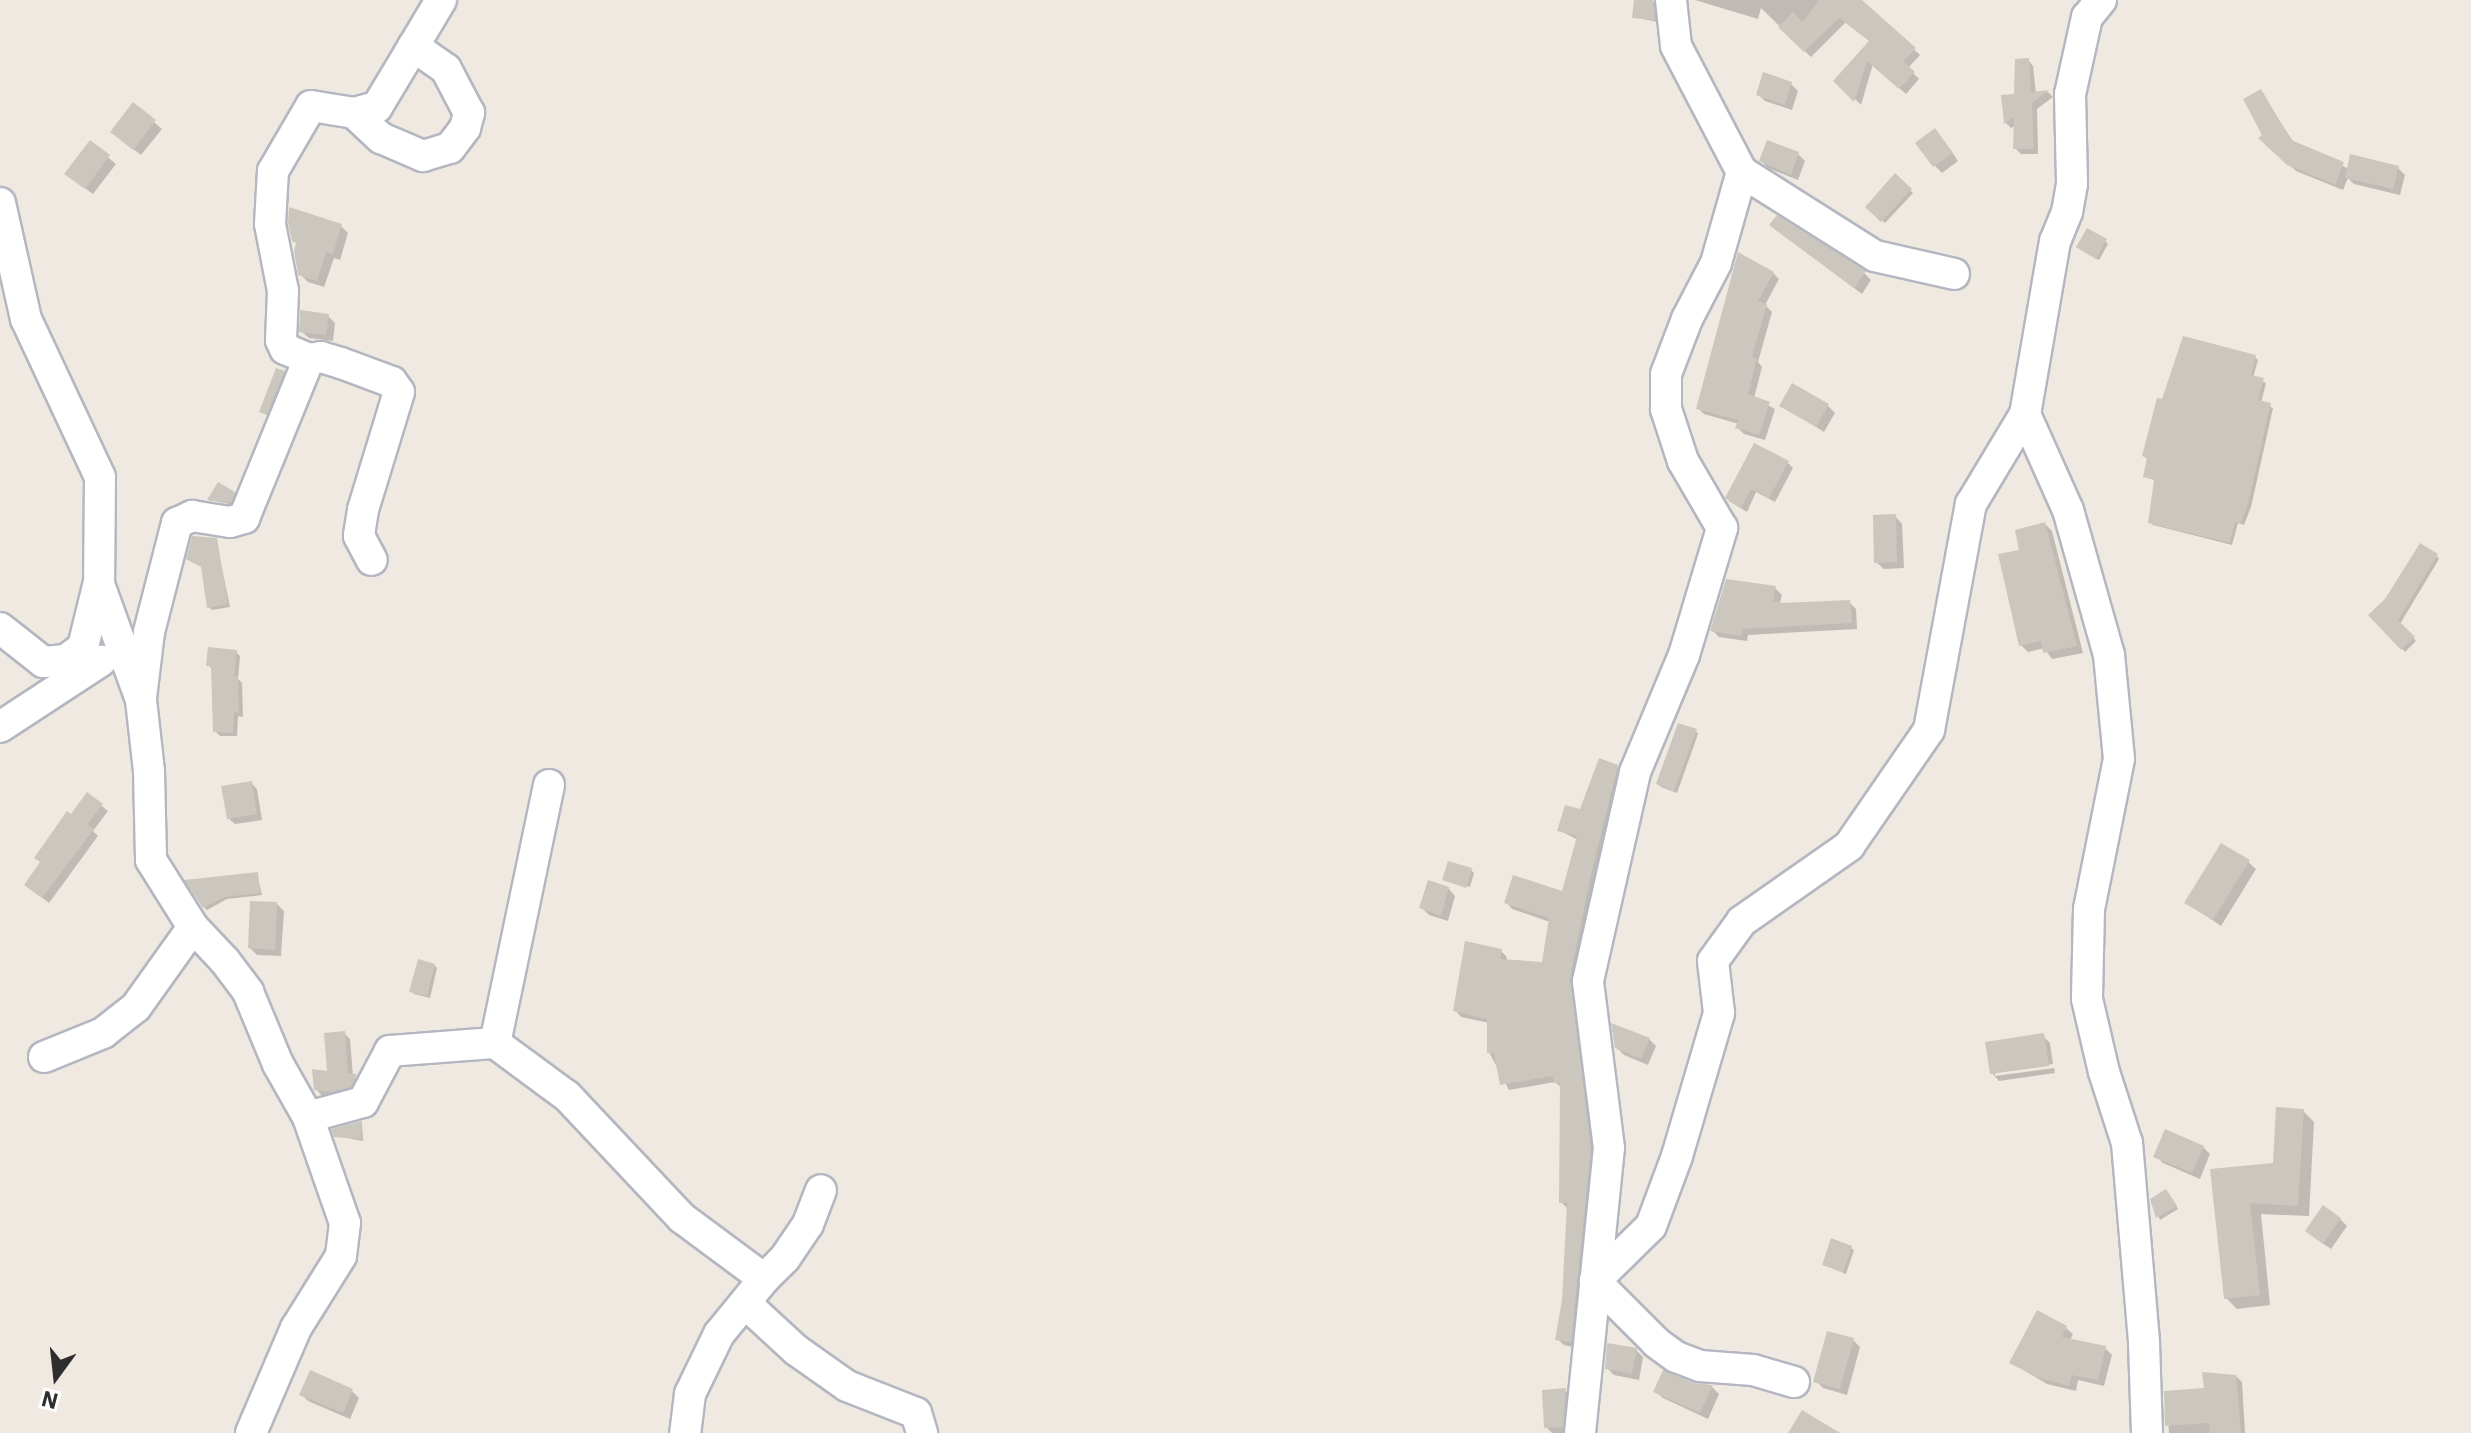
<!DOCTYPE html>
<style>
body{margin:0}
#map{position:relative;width:2471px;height:1433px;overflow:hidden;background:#efe9e1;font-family:"IBM Plex Sans",sans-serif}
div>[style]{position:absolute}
.shadow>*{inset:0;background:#0003}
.building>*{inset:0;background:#cbc7bf}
.roads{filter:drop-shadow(2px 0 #b4b7c1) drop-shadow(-2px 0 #b4b7c1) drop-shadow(0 2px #b4b7c1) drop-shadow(0 -2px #b4b7c1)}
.minor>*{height:30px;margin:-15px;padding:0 15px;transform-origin:15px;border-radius:15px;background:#fff}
span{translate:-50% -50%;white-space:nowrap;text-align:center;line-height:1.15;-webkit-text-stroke:8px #fff;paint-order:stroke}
.north{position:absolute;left:16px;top:1337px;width:80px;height:80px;-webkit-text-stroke:6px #fff;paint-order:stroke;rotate:195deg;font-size:22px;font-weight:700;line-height:32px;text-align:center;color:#2e2e2e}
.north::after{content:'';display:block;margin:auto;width:28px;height:36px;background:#2e2e2e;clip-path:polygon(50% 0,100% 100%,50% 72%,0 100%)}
</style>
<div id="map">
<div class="shadow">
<i style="clip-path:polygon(1636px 0,1656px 2px,1657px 22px,1634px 17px)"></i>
<i style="clip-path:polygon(1695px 0,1861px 0,1920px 55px,1908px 68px,1919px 79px,1906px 94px,1873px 64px,1861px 105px,1836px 80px,1871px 42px,1846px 22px,1811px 57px,1761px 8px,1758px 19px)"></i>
<i style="clip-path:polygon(2028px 60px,2033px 66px,2036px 94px,2048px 92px,2053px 97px,2037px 109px,2038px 154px,2021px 154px,2015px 148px,2016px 125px,2011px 128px,2006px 123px,2004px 97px,2016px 95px)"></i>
<i style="clip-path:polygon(1791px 84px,1798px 91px,1792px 110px,1765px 101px,1758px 94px)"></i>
<i style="clip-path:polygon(2261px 92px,2294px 143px,2349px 169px,2398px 168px,2405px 175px,2400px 195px,2354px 184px,2348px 178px,2343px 190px,2296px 171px,2261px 138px,2264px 135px)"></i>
<i style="clip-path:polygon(134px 105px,162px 129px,141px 155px,120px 139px)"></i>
<i style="clip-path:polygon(1942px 138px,1958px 161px,1942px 173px,1935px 166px)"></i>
<i style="clip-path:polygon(90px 143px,116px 164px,93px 194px,74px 180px)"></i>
<i style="clip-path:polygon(1798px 154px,1805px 161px,1798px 180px,1768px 168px,1761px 161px)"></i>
<i style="clip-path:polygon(1895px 176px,1913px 193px,1885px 223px,1867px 207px)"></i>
<i style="clip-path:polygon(341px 226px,348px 233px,340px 260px,334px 258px,324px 287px,308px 282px,300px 274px)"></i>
<i style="clip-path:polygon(1779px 232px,1864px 273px,1871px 280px,1862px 294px)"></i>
<i style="clip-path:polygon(2105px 241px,2108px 244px,2099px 260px,2081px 250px)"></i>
<i style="clip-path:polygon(1773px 273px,1779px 279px,1765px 305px,1772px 312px,1758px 362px,1762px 367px,1754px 398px,1775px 409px,1765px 440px,1744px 434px,1738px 428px,1739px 424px,1704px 414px,1698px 408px)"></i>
<i style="clip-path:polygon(328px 316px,335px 323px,333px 341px,309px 338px,301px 331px)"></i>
<i style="clip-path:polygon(2255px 357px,2258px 360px,2253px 378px,2266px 383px,2261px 403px,2273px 408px,2251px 507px,2244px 525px,2238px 523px,2232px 545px,2153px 525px,2150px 522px,2156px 481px,2145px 476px,2147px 459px,2144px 456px,2163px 402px)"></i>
<i style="clip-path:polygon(283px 373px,286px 376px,270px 417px,261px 411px)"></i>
<i style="clip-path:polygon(1781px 405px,1828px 406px,1835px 413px,1824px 432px)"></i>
<i style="clip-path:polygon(1788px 463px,1793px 468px,1775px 502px,1756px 492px,1747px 512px,1729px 501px,1728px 498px)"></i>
<i style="clip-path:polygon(234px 493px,237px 496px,234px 505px,210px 500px)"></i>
<i style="clip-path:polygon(1895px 516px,1902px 524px,1904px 568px,1884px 569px,1876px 562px)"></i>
<i style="clip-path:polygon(2045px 524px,2052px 531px,2083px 653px,2052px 659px,2044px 648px,2028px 652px,2021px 645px,2022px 551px)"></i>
<i style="clip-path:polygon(216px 540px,230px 607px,212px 610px,209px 607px)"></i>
<i style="clip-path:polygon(2437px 556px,2439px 559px,2400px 624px,2416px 641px,2405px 652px,2371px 615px)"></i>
<i style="clip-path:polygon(1775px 588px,1782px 595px,1780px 603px,1849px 602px,1856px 609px,1857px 629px,1748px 635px,1747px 641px,1719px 637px,1712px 630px)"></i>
<i style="clip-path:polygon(236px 652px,240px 656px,238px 679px,242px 683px,243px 717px,238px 716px,237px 736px,220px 736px,215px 731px,213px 670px,208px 665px)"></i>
<i style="clip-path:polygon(1696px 731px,1698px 734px,1677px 793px,1661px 787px,1658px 784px)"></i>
<i style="clip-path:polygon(1617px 767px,1624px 773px,1595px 886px,1596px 1156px,1577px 1348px,1564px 1345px,1557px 1339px,1564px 1301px,1569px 1210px,1561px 1202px,1562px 1088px,1555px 1082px,1509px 1090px,1489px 1052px,1489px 1023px,1461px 1017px,1455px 1010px,1501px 951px,1507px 957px,1506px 962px,1544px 964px,1550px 922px,1512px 909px,1506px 902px,1563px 894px,1578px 840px,1559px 830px,1582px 811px)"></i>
<i style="clip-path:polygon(251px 783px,257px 789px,262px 820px,235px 824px,228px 818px)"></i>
<i style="clip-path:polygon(88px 795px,108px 811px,93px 831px,98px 836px,49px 903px,32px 890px,42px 863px)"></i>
<i style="clip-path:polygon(2248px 862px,2256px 869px,2221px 926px,2187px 903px)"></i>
<i style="clip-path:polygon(1471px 870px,1474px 873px,1470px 887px,1445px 879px)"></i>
<i style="clip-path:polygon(257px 874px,262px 895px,227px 899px,207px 910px,204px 907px)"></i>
<i style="clip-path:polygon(1448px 888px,1455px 896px,1448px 921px,1429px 915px,1422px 908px)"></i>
<i style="clip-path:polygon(277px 904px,284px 911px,281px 956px,257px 955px,250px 948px)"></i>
<i style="clip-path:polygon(434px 965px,437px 968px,430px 998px,414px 994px,411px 991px)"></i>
<i style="clip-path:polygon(344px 1033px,350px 1039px,353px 1076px,362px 1082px,357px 1092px,338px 1097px,322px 1096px,316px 1089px,329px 1073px)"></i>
<i style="clip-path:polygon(2043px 1036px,2050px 1043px,2053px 1064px,1995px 1072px,1995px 1076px,2054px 1068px,2055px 1073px,1999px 1081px,1992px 1073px)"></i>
<i style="clip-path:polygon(1649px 1039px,1656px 1046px,1648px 1065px,1624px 1055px,1616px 1047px)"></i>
<i style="clip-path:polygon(2303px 1111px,2314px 1122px,2309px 1216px,2261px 1214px,2270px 1305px,2237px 1309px,2226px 1298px,2212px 1171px,2275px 1165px)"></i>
<i style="clip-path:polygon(362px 1123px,363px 1141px,336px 1136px)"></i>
<i style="clip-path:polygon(2203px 1147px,2210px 1154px,2200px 1179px,2163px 1163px,2156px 1156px)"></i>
<i style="clip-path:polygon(2169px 1194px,2178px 1209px,2160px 1220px,2152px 1200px)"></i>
<i style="clip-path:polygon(2340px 1219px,2347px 1226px,2331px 1249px,2315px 1238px)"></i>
<i style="clip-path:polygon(1851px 1248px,1854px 1250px,1846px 1274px,1824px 1265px)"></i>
<i style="clip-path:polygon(2066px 1328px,2073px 1334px,2070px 1340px,2105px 1348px,2112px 1355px,2104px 1386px,2078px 1380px,2076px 1391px,2047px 1384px,2012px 1363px)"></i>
<i style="clip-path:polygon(1853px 1340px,1860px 1347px,1847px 1395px,1823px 1388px,1816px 1381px)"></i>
<i style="clip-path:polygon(1636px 1350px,1643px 1357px,1639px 1380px,1614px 1375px,1607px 1368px)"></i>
<i style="clip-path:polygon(2236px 1376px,2242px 1382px,2245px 1433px,2169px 1433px,2166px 1393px,2207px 1390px)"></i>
<i style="clip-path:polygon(1693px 1385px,1712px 1387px,1719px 1394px,1708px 1419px,1663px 1398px,1655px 1391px)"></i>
<i style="clip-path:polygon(352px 1391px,359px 1398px,350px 1419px,308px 1401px,301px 1394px)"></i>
<i style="clip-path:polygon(1566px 1391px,1573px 1398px,1569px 1433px,1552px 1433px,1546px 1427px)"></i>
</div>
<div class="building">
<i style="clip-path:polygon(1634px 0,1653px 0,1655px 20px,1632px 18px)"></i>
<i style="clip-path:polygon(1816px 0,1862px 0,1916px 48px,1903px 61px,1915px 72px,1899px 89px,1867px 61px,1854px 102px,1833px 81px,1869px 41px,1839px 18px,1804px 52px,1778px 27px,1793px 12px,1802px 22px,1818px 2px)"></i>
<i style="clip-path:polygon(2029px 58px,2031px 92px,2049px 90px,2032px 103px,2034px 149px,2013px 149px,2014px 117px,2004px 124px,2001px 95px,2014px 94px,2015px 59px)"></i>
<i style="clip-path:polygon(1763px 72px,1792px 82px,1785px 105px,1756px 95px)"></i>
<i style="clip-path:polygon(2261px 89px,2291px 140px,2344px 162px,2335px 185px,2287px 165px,2258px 138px,2262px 135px,2243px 99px)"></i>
<i style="clip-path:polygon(133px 102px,156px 120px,133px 150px,110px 132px)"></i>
<i style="clip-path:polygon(1935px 128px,1953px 153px,1933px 167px,1915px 143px)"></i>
<i style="clip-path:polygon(90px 140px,110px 155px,85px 189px,64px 174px)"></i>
<i style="clip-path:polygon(1767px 140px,1799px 152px,1791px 175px,1759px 161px)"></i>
<i style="clip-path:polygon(2350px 154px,2399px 166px,2393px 189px,2345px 178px)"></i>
<i style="clip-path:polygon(1895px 173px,1912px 189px,1881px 222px,1865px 207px)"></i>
<i style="clip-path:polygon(289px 207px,342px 224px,333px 254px,326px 252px,317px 281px,298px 275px,294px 251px,296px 243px,292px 241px,288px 223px)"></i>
<i style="clip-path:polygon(1777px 215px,1866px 271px,1854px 288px,1769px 225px)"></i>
<i style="clip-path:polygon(2087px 228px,2107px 239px,2096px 259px,2076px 247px)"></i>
<i style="clip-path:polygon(1738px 252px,1774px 272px,1758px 301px,1767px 304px,1752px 357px,1757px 359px,1748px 394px,1770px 402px,1759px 435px,1735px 428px,1738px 420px,1696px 409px)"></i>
<i style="clip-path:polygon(300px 310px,329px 314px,326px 335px,299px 332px)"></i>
<i style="clip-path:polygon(2183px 336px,2256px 355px,2251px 375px,2264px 378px,2258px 400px,2271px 403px,2248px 504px,2241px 523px,2235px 522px,2230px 543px,2148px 523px,2154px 480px,2143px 477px,2147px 458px,2142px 456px,2157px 398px,2162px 399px)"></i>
<i style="clip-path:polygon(276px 368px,285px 371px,267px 415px,259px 412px)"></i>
<i style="clip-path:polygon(1792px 383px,1829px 404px,1816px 427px,1779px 406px)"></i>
<i style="clip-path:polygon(1754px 443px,1789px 461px,1769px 498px,1751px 489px,1741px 508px,1725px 498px)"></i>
<i style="clip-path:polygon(218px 482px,235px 492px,231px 503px,207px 500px)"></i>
<i style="clip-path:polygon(1896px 514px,1897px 562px,1874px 563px,1873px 515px)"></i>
<i style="clip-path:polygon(2045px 522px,2077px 646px,2043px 653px,2041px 641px,2019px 646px,1998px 554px,2019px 550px,2015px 530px)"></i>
<i style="clip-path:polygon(192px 536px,217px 538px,228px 604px,207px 608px,201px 567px,186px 559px)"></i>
<i style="clip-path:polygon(2420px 543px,2438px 554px,2398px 620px,2415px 637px,2401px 650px,2368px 615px,2385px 599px)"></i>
<i style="clip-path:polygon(1726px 579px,1776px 586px,1773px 601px,1784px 603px,1850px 600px,1852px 623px,1742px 629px,1741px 636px,1710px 631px)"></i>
<i style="clip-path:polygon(208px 647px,237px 650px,234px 676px,238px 676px,239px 713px,234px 712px,233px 733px,213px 732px,211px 666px,206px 666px)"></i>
<i style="clip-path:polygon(1678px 723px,1697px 729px,1674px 791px,1656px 784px)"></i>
<i style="clip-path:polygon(1599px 758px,1618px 765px,1590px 879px,1570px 978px,1591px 1148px,1571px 1342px,1555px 1340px,1562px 1300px,1567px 1203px,1559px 1203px,1560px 1083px,1553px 1083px,1553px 1076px,1500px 1085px,1494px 1053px,1487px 1053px,1487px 1019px,1453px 1011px,1465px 941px,1502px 949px,1500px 959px,1542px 962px,1549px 918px,1504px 903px,1513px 875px,1562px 891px,1577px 836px,1557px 831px,1565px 805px,1580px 809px)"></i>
<i style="clip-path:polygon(252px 781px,257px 814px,227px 819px,221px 786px)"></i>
<i style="clip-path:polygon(87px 792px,103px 804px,87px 825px,94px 829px,42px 898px,24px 885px,40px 862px,34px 858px,67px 811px,71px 814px)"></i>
<i style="clip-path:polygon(2221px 843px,2250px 860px,2213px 920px,2184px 903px)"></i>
<i style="clip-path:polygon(1448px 861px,1472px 868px,1466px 888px,1442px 880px)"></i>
<i style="clip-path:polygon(258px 872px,260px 893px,224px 897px,203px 908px,184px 880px)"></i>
<i style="clip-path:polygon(1428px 880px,1449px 887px,1441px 916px,1419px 908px)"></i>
<i style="clip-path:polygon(250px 901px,277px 902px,275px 950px,248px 948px)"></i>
<i style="clip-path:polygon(418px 959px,435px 964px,427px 996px,409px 992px)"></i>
<i style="clip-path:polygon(1611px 1023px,1650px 1038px,1641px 1059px,1615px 1048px)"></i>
<i style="clip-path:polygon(345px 1031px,348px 1073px,357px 1074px,351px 1087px,331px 1092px,314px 1090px,312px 1069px,327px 1071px,324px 1033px)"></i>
<i style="clip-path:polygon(2044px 1033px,2049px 1066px,1990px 1074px,1985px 1042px)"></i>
<i style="clip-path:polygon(2276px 1107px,2304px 1109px,2298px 1206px,2250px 1203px,2260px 1295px,2224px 1299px,2210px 1169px,2273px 1163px)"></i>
<i style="clip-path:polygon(362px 1121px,361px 1139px,334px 1137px,331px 1129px)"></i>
<i style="clip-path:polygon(2165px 1129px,2204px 1146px,2192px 1173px,2153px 1157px)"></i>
<i style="clip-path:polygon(2166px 1189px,2177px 1206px,2156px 1218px,2150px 1199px)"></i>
<i style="clip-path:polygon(2323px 1205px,2341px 1218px,2323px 1244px,2305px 1231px)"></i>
<i style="clip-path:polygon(1831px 1238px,1852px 1246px,1843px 1272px,1822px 1265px)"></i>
<i style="clip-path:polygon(2037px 1310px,2067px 1326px,2062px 1337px,2106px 1346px,2098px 1380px,2072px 1375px,2069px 1386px,2039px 1378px,2009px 1363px)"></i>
<i style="clip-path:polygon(1827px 1331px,1854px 1338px,1840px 1389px,1813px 1382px)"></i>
<i style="clip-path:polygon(1607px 1343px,1637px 1348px,1632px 1374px,1605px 1369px)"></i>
<i style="clip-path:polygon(310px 1370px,353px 1389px,343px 1413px,299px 1395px)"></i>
<i style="clip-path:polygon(1663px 1370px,1694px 1383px,1713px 1385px,1700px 1413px,1653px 1392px)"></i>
<i style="clip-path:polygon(2202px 1372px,2236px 1375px,2241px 1433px,2210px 1433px,2209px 1423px,2165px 1426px,2164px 1391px,2204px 1388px)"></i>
<i style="clip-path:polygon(1566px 1388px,1563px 1427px,1544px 1428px,1542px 1390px)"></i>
<i style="clip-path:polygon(1802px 1410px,1840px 1433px,1788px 1433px)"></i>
</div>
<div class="roads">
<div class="minor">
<i style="left:1671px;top:0;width:46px;rotate:83.8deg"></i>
<i style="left:1676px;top:46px;width:142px;rotate:62.4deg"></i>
<i style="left:1742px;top:172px;width:157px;rotate:32.3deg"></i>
<i style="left:1875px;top:256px;width:81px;rotate:12.8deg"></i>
<i style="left:2101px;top:0;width:22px;rotate:129deg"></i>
<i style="left:2087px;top:17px;width:79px;rotate:102.4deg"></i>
<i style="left:2070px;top:94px;width:90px;rotate:88.7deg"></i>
<i style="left:2072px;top:184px;width:28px;rotate:100deg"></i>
<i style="left:2067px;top:212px;width:31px;rotate:112deg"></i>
<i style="left:2055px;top:241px;width:176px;rotate:99.8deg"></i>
<i style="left:2025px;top:414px;width:105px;rotate:65.9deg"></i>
<i style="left:2068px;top:510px;width:151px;rotate:74.2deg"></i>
<i style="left:2109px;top:655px;width:104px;rotate:84.5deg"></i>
<i style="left:2119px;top:759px;width:153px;rotate:101.3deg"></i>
<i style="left:2089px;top:909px;width:90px;rotate:91.3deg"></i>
<i style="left:2087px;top:999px;width:75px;rotate:76.9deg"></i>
<i style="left:2104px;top:1072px;width:75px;rotate:72.1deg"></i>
<i style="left:2127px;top:1143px;width:201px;rotate:85.1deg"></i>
<i style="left:2144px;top:1343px;width:90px;rotate:88.1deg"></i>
<i style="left:354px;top:113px;width:37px;rotate:43deg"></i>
<i style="left:381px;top:138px;width:46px;rotate:23.2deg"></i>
<i style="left:423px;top:156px;width:28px;rotate:-17deg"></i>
<i style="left:450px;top:148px;width:25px;rotate:-53deg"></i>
<i style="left:465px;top:128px;width:16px;rotate:-75deg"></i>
<i style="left:469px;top:113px;width:50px;rotate:-117.6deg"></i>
<i style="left:446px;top:69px;width:40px;rotate:-145.1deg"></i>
<i style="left:0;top:203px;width:119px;rotate:77.4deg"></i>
<i style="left:26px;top:319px;width:174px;rotate:64.9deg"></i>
<i style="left:100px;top:477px;width:107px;rotate:90.5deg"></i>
<i style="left:99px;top:584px;width:123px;rotate:70.1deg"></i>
<i style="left:141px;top:700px;width:71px;rotate:83.6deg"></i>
<i style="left:149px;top:771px;width:89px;rotate:88.7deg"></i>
<i style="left:151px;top:860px;width:79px;rotate:57.9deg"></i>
<i style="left:193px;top:927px;width:47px;rotate:46.7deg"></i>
<i style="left:225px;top:961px;width:39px;rotate:53deg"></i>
<i style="left:248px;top:992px;width:78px;rotate:67.4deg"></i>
<i style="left:278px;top:1064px;width:61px;rotate:60.5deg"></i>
<i style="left:308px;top:1117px;width:112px;rotate:70.8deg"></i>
<i style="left:345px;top:1223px;width:33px;rotate:97deg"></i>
<i style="left:341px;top:1256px;width:85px;rotate:122deg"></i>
<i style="left:296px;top:1328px;width:114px;rotate:113.2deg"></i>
<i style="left:309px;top:359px;width:26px;rotate:-157deg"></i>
<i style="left:285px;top:349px;width:10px;rotate:-114deg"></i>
<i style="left:281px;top:340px;width:49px;rotate:-87.7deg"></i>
<i style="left:283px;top:291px;width:68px;rotate:-101deg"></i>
<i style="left:270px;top:224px;width:53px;rotate:-86.8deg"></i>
<i style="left:273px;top:171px;width:75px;rotate:-59.7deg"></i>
<i style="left:311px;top:106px;width:44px;rotate:9.2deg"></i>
<i style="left:354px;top:113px;width:24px;rotate:-15deg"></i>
<i style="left:377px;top:107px;width:125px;rotate:-59.1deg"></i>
<i style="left:0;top:628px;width:55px;rotate:38.3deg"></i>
<i style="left:43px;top:662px;width:23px;rotate:-5deg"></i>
<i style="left:66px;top:660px;width:21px;rotate:-37deg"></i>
<i style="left:83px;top:647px;width:63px;rotate:-76.2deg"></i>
<i style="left:141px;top:698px;width:66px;rotate:-83.1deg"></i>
<i style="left:149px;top:632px;width:113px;rotate:-75.6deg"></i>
<i style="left:177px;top:523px;width:17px;rotate:-25deg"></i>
<i style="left:192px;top:516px;width:38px;rotate:9deg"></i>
<i style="left:230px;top:522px;width:15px;rotate:-16deg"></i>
<i style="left:244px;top:518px;width:172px;rotate:-67.8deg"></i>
<i style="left:309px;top:359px;width:12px;rotate:-9deg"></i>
<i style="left:321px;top:357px;width:21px;rotate:17deg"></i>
<i style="left:341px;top:363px;width:54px;rotate:20.4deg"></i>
<i style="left:392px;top:382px;width:12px;rotate:55deg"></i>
<i style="left:399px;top:392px;width:123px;rotate:107deg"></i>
<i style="left:363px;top:510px;width:26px;rotate:99deg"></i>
<i style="left:359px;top:536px;width:27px;rotate:62deg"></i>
<i style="left:0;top:727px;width:121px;rotate:-33.2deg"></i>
<i style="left:549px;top:785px;width:264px;rotate:101.8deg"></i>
<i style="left:495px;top:1043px;width:89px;rotate:36.4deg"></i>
<i style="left:567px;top:1096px;width:168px;rotate:46.7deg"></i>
<i style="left:682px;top:1218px;width:102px;rotate:36.6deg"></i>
<i style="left:764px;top:1279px;width:71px;rotate:129.3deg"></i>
<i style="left:719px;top:1334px;width:67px;rotate:115.8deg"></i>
<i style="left:690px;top:1394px;width:39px;rotate:97deg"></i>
<i style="left:44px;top:1057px;width:64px;rotate:-22.1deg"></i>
<i style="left:103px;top:1033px;width:42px;rotate:-38.2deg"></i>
<i style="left:136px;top:1007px;width:98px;rotate:-54.5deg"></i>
<i style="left:308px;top:1117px;width:57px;rotate:-15.3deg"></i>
<i style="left:363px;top:1102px;width:58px;rotate:-62.1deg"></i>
<i style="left:390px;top:1051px;width:105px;rotate:-4.4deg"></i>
<i style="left:764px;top:1279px;width:30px;rotate:-45deg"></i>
<i style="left:785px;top:1258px;width:41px;rotate:-55.9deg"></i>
<i style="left:808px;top:1224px;width:36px;rotate:-69deg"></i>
<i style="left:745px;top:1303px;width:69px;rotate:42.7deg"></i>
<i style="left:796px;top:1350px;width:62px;rotate:35.2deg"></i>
<i style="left:847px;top:1386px;width:74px;rotate:21.4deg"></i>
<i style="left:916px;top:1413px;width:21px;rotate:73deg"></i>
<i style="left:1794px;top:1382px;width:43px;rotate:-163.7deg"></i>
<i style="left:1753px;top:1370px;width:53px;rotate:-175.7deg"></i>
<i style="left:1700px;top:1366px;width:26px;rotate:-159deg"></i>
<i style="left:1676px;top:1357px;width:24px;rotate:-144deg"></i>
<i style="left:1657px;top:1343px;width:88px;rotate:-135deg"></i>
<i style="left:1595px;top:1281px;width:78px;rotate:-44.5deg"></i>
<i style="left:1651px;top:1226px;width:75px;rotate:-69.6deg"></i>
<i style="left:1677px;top:1156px;width:149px;rotate:-73.6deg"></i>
<i style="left:1719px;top:1013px;width:52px;rotate:-96.6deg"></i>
<i style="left:1713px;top:961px;width:49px;rotate:-54.1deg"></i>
<i style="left:1742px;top:921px;width:131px;rotate:-35deg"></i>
<i style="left:1849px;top:846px;width:141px;rotate:-55.4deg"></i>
<i style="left:1929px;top:730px;width:230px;rotate:-79.5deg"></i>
<i style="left:1971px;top:504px;width:105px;rotate:-59deg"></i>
<i style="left:1580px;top:1433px;width:286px;rotate:-84.2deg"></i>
<i style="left:1609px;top:1148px;width:168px;rotate:-97.2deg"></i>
<i style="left:1588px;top:981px;width:214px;rotate:-77.3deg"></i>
<i style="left:1635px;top:772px;width:127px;rotate:-67.3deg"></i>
<i style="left:1684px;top:655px;width:133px;rotate:-73.3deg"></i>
<i style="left:1722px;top:528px;width:78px;rotate:-120.2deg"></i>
<i style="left:1683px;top:461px;width:55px;rotate:-108.1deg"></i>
<i style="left:1666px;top:409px;width:35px;rotate:-90deg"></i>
<i style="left:1666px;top:374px;width:59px;rotate:-69.1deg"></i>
<i style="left:1687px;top:319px;width:63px;rotate:-62.6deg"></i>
<i style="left:1716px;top:263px;width:95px;rotate:-74.1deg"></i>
</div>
</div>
<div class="north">N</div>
</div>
